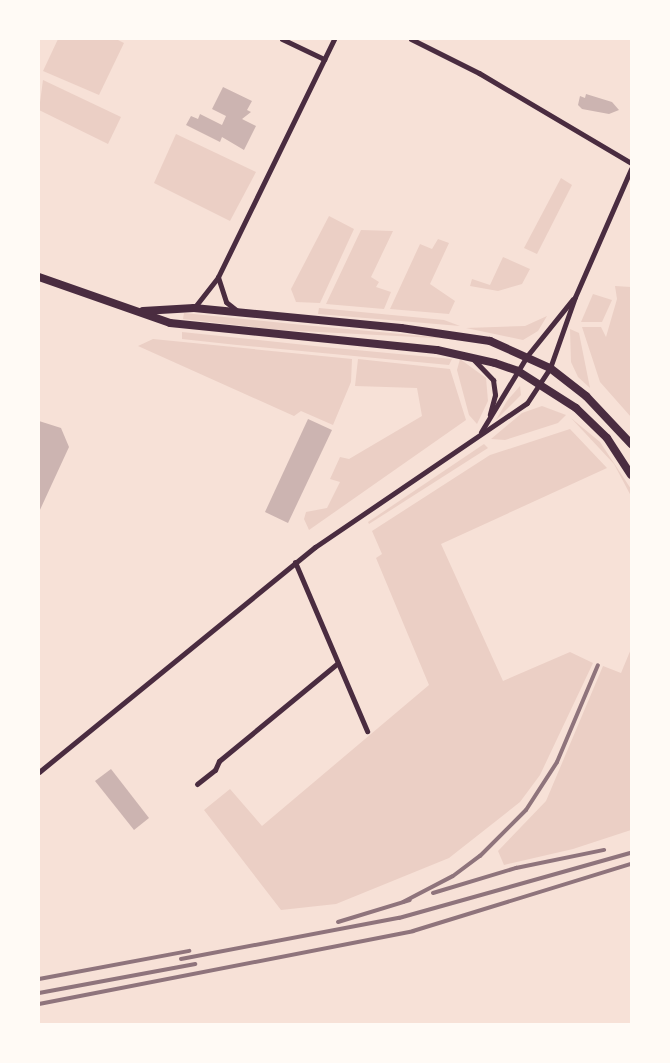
<!DOCTYPE html>
<style>
body{margin:0}
#map{position:relative;width:670px;height:1063px;overflow:hidden;background:#f7e1d7;font-family:"Exo 2",sans-serif}
div>[style]{position:absolute}
.green>*{inset:0;background:#ebcfc5}
.building>*{inset:0;background:#ccb4b1}
.minor>*{height:5px;margin:-2.5px;padding:0 2.5px;transform-origin:2.5px;border-radius:2.5px;background:#4a2c40}
.secondary>*{height:8px;margin:-4px;padding:0 4px;transform-origin:4px;border-radius:4px;background:#4a2c40}
.rail>*{height:4px;margin:-2px;padding:0 2px;transform-origin:2px;border-radius:2px;background:#8f747c}
span{translate:-50% -50%;white-space:nowrap;text-align:center;line-height:1.15;-webkit-text-stroke:6px #fffaf5;paint-order:stroke}
.frame{position:absolute;inset:0;border:40px solid #fffaf5;pointer-events:none}
</style>
<div id="map">
<div class="green">
<i style="clip-path:polygon(58px 39px,116px 39px,124px 43px,99px 95px,43px 71px)"></i>
<i style="clip-path:polygon(43px 80px,121px 117px,108px 144px,39px 110px)"></i>
<i style="clip-path:polygon(176px 134px,256px 172px,230px 221px,154px 183px)"></i>
<i style="clip-path:polygon(561px 178px,572px 185px,537px 254px,524px 248px)"></i>
<i style="clip-path:polygon(329px 216px,354px 229px,320px 303px,296px 302px,291px 289px)"></i>
<i style="clip-path:polygon(361px 230px,393px 231px,371px 277px,379px 282px,376px 287px,391px 292px,384px 309px,326px 304px)"></i>
<i style="clip-path:polygon(438px 239px,449px 243px,430px 284px,455px 301px,449px 314px,390px 309px,420px 244px,432px 249px)"></i>
<i style="clip-path:polygon(503px 257px,530px 269px,522px 284px,498px 291px,470px 286px,472px 279px,490px 285px)"></i>
<i style="clip-path:polygon(615px 286px,631px 287px,631px 417px,600px 382px,582px 327px,601px 327px,606px 337px,617px 299px)"></i>
<i style="clip-path:polygon(593px 294px,612px 300px,602px 322px,581px 322px)"></i>
<i style="clip-path:polygon(319px 308px,444px 320px,460px 326px,318px 314px)"></i>
<i style="clip-path:polygon(184px 313px,303px 325px,456px 339px,279px 330px,183px 319px)"></i>
<i style="clip-path:polygon(547px 316px,538px 331px,523px 340px,466px 328px,525px 326px)"></i>
<i style="clip-path:polygon(570px 329px,579px 333px,590px 388px,578px 377px,571px 362px)"></i>
<i style="clip-path:polygon(182px 332px,324px 347px,452px 359px,449px 365px,237px 345px,182px 339px)"></i>
<i style="clip-path:polygon(153px 339px,352px 359px,351px 382px,333px 425px,301px 411px,294px 416px,138px 346px)"></i>
<i style="clip-path:polygon(358px 359px,450px 369px,466px 420px,309px 530px,304px 519px,306px 512px,327px 508px,340px 482px,330px 479px,340px 457px,349px 459px,422px 416px,417px 388px,355px 386px)"></i>
<i style="clip-path:polygon(460px 359px,486px 378px,488px 401px,477px 424px,469px 415px,457px 370px)"></i>
<i style="clip-path:polygon(520px 386px,521px 395px,496px 420px,507px 401px)"></i>
<i style="clip-path:polygon(542px 406px,566px 415px,558px 423px,505px 440px,491px 439px,522px 413px)"></i>
<i style="clip-path:polygon(571px 418px,600px 442px,631px 489px,631px 496px,614px 464px)"></i>
<i style="clip-path:polygon(570px 429px,607px 468px,441px 544px,503px 681px,570px 652px,593px 663px,540px 775px,520px 802px,449px 858px,336px 904px,281px 910px,204px 810px,230px 789px,262px 826px,429px 685px,376px 558px,382px 554px,372px 531px,490px 455px)"></i>
<i style="clip-path:polygon(484px 444px,488px 448px,369px 524px,368px 522px)"></i>
<i style="clip-path:polygon(631px 649px,631px 830px,573px 849px,504px 865px,498px 851px,546px 801px,603px 666px,621px 673px)"></i>
</div>
<div class="building">
<i style="clip-path:polygon(223px 87px,252px 101px,247px 110px,251px 112px,242px 119px,256px 126px,244px 150px,222px 137px,220px 142px,186px 125px,191px 116px,198px 119px,200px 114px,222px 125px,226px 116px,212px 109px)"></i>
<i style="clip-path:polygon(586px 94px,612px 102px,619px 110px,609px 114px,582px 109px,578px 105px,580px 96px,585px 98px)"></i>
<i style="clip-path:polygon(308px 419px,332px 430px,288px 523px,265px 512px)"></i>
<i style="clip-path:polygon(39px 421px,61px 428px,69px 447px,39px 512px)"></i>
<i style="clip-path:polygon(111px 769px,149px 818px,134px 830px,95px 781px)"></i>
</div>
<div class="minor">
<i style="left:282px;top:39px;width:47px;rotate:25.5deg"></i>
<i style="left:411px;top:39px;width:76px;rotate:26.6deg"></i>
<i style="left:479px;top:73px;width:177px;rotate:30.6deg"></i>
<i style="left:218px;top:277px;width:26px;rotate:72deg"></i>
<i style="left:226px;top:302px;width:16px;rotate:38deg"></i>
<i style="left:194px;top:308px;width:39px;rotate:-52deg"></i>
<i style="left:218px;top:277px;width:265px;rotate:-64deg"></i>
<i style="left:474px;top:360px;width:28px;rotate:46deg"></i>
<i style="left:493px;top:380px;width:15px;rotate:82deg"></i>
<i style="left:495px;top:395px;width:20px;rotate:105deg"></i>
<i style="left:481px;top:432px;width:89px;rotate:-58.8deg"></i>
<i style="left:527px;top:356px;width:73px;rotate:-51.1deg"></i>
<i style="left:295px;top:562px;width:184px;rotate:66.9deg"></i>
<i style="left:39px;top:772px;width:356px;rotate:-39.2deg"></i>
<i style="left:315px;top:547px;width:256px;rotate:-34.2deg"></i>
<i style="left:527px;top:403px;width:42px;rotate:-56.7deg"></i>
<i style="left:550px;top:368px;width:75px;rotate:-70.6deg"></i>
<i style="left:575px;top:297px;width:140px;rotate:-66.4deg"></i>
<i style="left:197px;top:784px;width:23px;rotate:-38deg"></i>
<i style="left:215px;top:770px;width:10px;rotate:-66deg"></i>
<i style="left:219px;top:761px;width:154px;rotate:-39.5deg"></i>
</div>
<div class="secondary">
<i style="left:39px;top:277px;width:139px;rotate:19.3deg"></i>
<i style="left:170px;top:323px;width:268px;rotate:5.8deg"></i>
<i style="left:437px;top:350px;width:59px;rotate:12.6deg"></i>
<i style="left:495px;top:363px;width:24px;rotate:19deg"></i>
<i style="left:518px;top:371px;width:69px;rotate:32.5deg"></i>
<i style="left:576px;top:408px;width:43px;rotate:44.1deg"></i>
<i style="left:607px;top:438px;width:44px;rotate:57deg"></i>
<i style="left:143px;top:311px;width:51px;rotate:-3.4deg"></i>
<i style="left:194px;top:308px;width:208px;rotate:5.5deg"></i>
<i style="left:401px;top:328px;width:90px;rotate:8.3deg"></i>
<i style="left:490px;top:341px;width:66px;rotate:24.2deg"></i>
<i style="left:550px;top:368px;width:46px;rotate:37.9deg"></i>
<i style="left:586px;top:396px;width:66px;rotate:46.8deg"></i>
</div>
<div class="rail">
<i style="left:433px;top:893px;width:87px;rotate:-16.8deg"></i>
<i style="left:516px;top:868px;width:90px;rotate:-11.6deg"></i>
<i style="left:403px;top:902px;width:56px;rotate:-27.5deg"></i>
<i style="left:453px;top:876px;width:34px;rotate:-37deg"></i>
<i style="left:480px;top:856px;width:65px;rotate:-45deg"></i>
<i style="left:526px;top:810px;width:57px;rotate:-57.1deg"></i>
<i style="left:557px;top:762px;width:105px;rotate:-67.1deg"></i>
<i style="left:338px;top:922px;width:75px;rotate:-17deg"></i>
<i style="left:181px;top:959px;width:222px;rotate:-10.7deg"></i>
<i style="left:399px;top:918px;width:241px;rotate:-15.7deg"></i>
<i style="left:39px;top:979px;width:153px;rotate:-10.6deg"></i>
<i style="left:39px;top:993px;width:159px;rotate:-10.5deg"></i>
<i style="left:39px;top:1004px;width:381px;rotate:-11deg"></i>
<i style="left:413px;top:931px;width:228px;rotate:-17.1deg"></i>
</div>
<div class="frame"></div>
</div>
